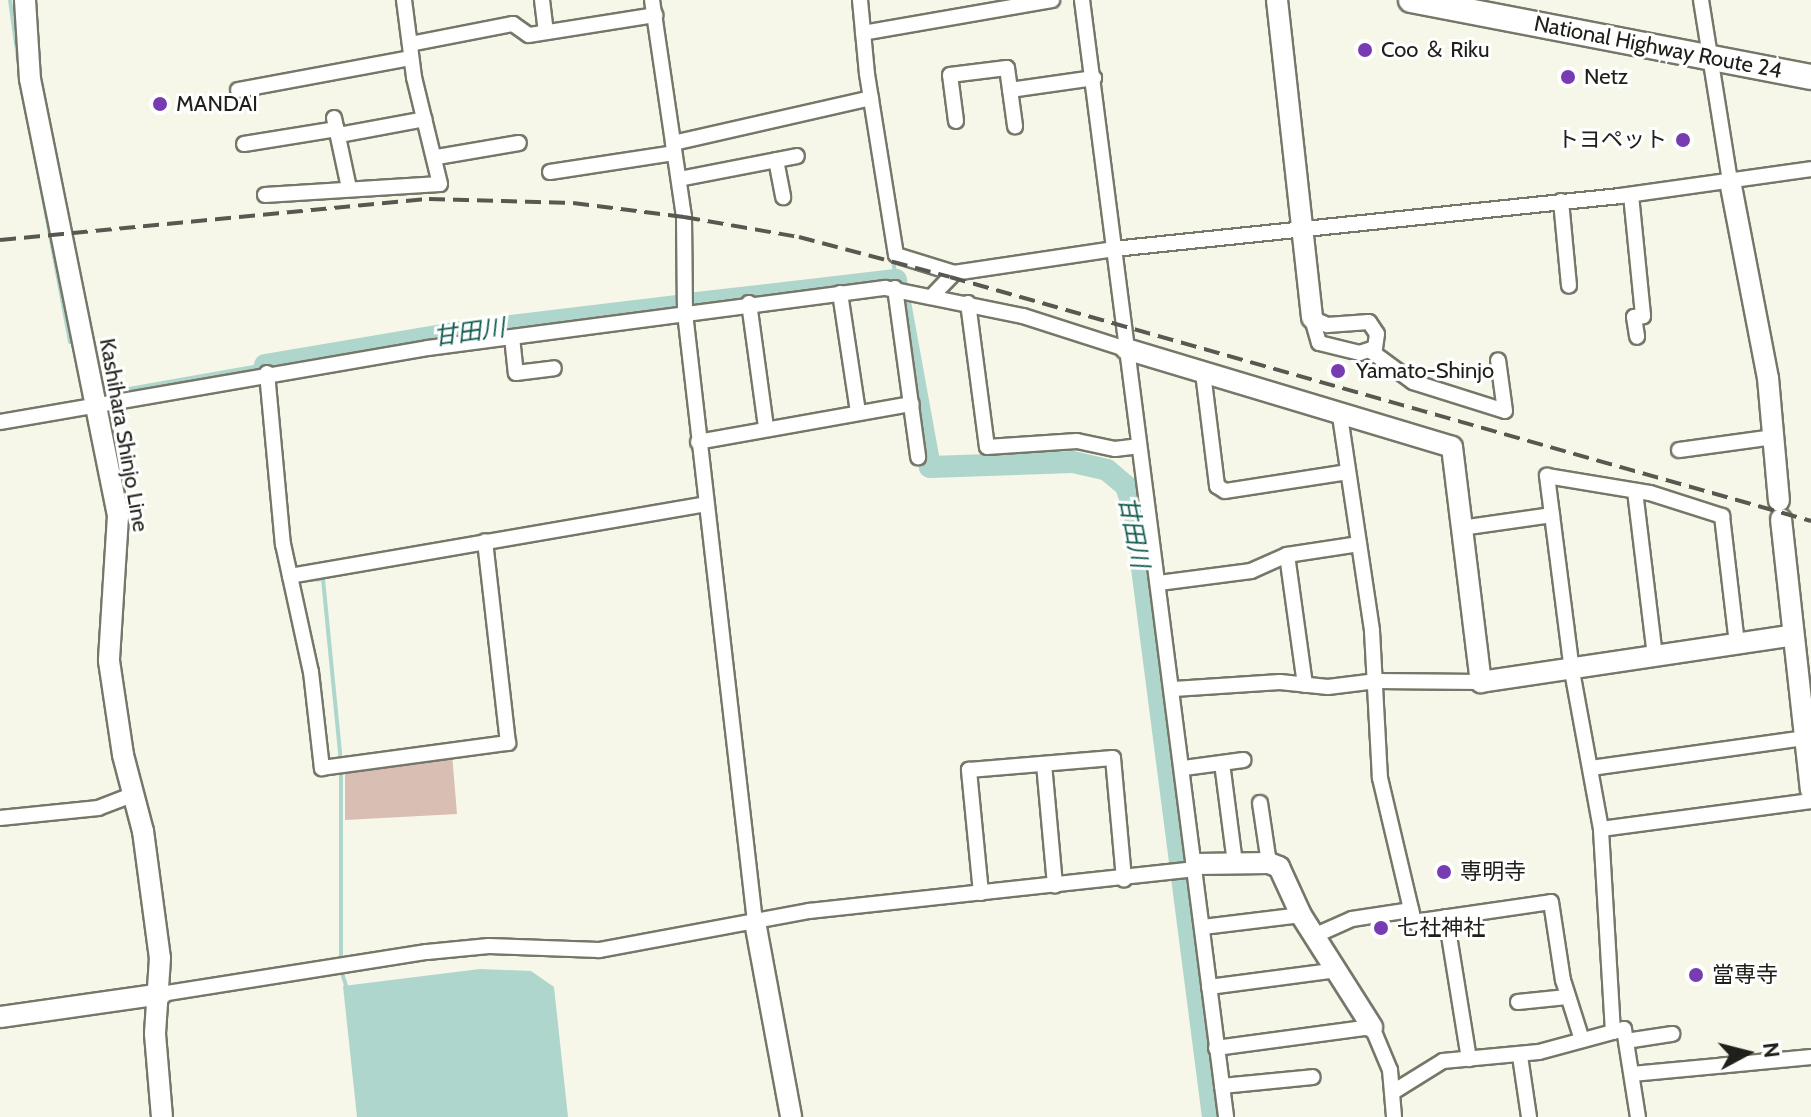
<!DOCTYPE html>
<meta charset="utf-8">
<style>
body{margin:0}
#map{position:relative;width:1811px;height:1117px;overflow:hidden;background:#f6f7e8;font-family:Cabin,"Noto Sans JP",sans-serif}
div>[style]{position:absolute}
.green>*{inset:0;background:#d8beb3}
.water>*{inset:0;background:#afd6cd}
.stream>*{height:4px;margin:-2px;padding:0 2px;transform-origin:2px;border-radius:2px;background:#afd6cd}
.river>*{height:22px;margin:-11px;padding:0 11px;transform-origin:11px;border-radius:11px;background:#afd6cd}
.roads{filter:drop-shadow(2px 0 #757769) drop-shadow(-2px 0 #757769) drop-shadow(0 2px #757769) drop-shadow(0 -2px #757769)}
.street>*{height:14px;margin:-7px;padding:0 7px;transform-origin:7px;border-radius:7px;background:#fff}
.secondary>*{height:20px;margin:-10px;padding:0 10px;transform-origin:10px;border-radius:10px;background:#fff}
.highway>*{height:24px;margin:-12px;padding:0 12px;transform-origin:12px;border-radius:12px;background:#fff}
.rail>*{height:4px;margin-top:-2px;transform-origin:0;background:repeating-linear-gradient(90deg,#585851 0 16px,transparent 0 24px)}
.dots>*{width:22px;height:22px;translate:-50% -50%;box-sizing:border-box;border:4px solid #fff;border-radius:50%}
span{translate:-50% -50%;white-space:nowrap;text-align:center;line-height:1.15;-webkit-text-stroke:6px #fff;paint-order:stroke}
.street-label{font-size:22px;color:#20201b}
.poi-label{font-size:22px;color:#20201b}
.left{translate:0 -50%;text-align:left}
.right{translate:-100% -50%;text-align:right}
.water-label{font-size:24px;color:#135d51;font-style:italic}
.north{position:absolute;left:1707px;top:1013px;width:80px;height:80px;-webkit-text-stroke:6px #fff;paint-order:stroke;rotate:83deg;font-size:22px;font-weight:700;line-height:32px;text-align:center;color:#20201b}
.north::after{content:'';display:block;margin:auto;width:28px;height:36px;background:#20201b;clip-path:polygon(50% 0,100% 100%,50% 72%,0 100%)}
</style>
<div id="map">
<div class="green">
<i style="clip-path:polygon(452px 754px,457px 814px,345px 820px,345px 768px)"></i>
</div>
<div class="water">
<i style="clip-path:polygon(480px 969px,531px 971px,554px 987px,568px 1117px,357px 1117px,343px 986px)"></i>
</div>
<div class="stream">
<i style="left:10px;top:0;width:74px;rotate:82.2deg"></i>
<i style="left:39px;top:176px;width:169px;rotate:79.4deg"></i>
<i style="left:893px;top:259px;width:21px;rotate:82deg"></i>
<i style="left:101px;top:383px;width:14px;rotate:39deg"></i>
<i style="left:112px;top:392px;width:155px;rotate:-10deg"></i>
<i style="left:291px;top:549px;width:24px;rotate:75deg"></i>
<i style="left:300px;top:580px;width:23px;rotate:-2deg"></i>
<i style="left:323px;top:579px;width:183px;rotate:84.4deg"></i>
<i style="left:341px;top:961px;width:191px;rotate:-90deg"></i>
<i style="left:341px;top:970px;width:19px;rotate:72deg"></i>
</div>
<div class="river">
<i style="left:697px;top:303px;width:200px;rotate:-6.6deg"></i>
<i style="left:896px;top:280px;width:190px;rotate:79.7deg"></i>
<i style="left:930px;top:467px;width:143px;rotate:-2deg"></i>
<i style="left:1073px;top:462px;width:35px;rotate:13deg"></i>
<i style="left:1107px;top:470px;width:25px;rotate:40deg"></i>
<i style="left:1126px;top:486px;width:29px;rotate:72deg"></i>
<i style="left:1135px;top:514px;width:608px;rotate:82.63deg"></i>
<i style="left:265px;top:365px;width:199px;rotate:-9.6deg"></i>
<i style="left:461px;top:332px;width:216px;rotate:-6.9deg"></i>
</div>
<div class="roads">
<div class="street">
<i style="left:542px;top:0;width:32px;rotate:83deg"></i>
<i style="left:652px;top:0;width:219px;rotate:81.6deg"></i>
<i style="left:684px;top:217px;width:96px;rotate:89.4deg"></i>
<i style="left:685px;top:313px;width:613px;rotate:83.44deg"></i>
<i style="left:860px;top:0;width:74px;rotate:84.6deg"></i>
<i style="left:867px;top:74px;width:183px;rotate:80.9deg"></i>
<i style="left:896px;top:255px;width:61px;rotate:17.2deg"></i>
<i style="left:1082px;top:0;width:1126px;rotate:82.65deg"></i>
<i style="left:1701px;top:0;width:183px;rotate:80.9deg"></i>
<i style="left:863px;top:33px;width:192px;rotate:-9.9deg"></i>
<i style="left:410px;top:44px;width:105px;rotate:-11deg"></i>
<i style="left:513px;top:24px;width:19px;rotate:35deg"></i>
<i style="left:529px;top:35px;width:128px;rotate:-9deg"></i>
<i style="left:238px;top:90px;width:176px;rotate:-10.5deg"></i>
<i style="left:1010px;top:90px;width:85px;rotate:-8.1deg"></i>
<i style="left:334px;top:118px;width:72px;rotate:77.9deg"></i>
<i style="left:956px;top:121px;width:46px;rotate:-97.4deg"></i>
<i style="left:950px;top:75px;width:57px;rotate:-7deg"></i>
<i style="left:1007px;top:68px;width:59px;rotate:82.1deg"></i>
<i style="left:339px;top:135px;width:87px;rotate:-10.5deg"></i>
<i style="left:673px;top:143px;width:203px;rotate:-12.8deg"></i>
<i style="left:244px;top:144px;width:94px;rotate:-9.2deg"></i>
<i style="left:437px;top:157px;width:83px;rotate:-9.7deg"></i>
<i style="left:776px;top:160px;width:38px;rotate:79deg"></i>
<i style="left:550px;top:172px;width:125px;rotate:-8.7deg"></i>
<i style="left:679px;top:179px;width:120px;rotate:-11deg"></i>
<i style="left:265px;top:195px;width:175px;rotate:-3.6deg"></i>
<i style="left:440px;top:184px;width:110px;rotate:-103.7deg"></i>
<i style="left:414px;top:77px;width:78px;rotate:-97.4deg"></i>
<i style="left:1631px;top:195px;width:122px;rotate:84.3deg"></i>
<i style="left:1643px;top:316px;width:9px;rotate:174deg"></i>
<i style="left:1634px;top:317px;width:20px;rotate:81deg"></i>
<i style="left:1561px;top:201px;width:85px;rotate:84.6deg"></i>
<i style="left:895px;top:288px;width:171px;rotate:82.2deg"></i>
<i style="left:840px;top:293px;width:120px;rotate:81.4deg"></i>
<i style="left:934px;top:294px;width:29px;rotate:-46deg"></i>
<i style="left:954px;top:273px;width:162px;rotate:-8.5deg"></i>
<i style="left:1114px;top:249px;width:509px;rotate:-5.98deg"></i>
<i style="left:1620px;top:196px;width:193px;rotate:-8deg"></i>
<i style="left:749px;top:303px;width:125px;rotate:82.2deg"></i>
<i style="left:968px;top:303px;width:145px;rotate:82.5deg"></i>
<i style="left:987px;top:447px;width:90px;rotate:-3.8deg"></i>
<i style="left:1077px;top:441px;width:39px;rotate:12deg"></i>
<i style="left:1115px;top:449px;width:23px;rotate:-7deg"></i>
<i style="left:1312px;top:318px;width:17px;rotate:25deg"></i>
<i style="left:1327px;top:325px;width:42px;rotate:-4.1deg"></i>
<i style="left:1369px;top:322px;width:14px;rotate:56deg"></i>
<i style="left:1377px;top:334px;width:14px;rotate:98deg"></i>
<i style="left:1375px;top:348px;width:16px;rotate:162deg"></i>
<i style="left:1360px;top:353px;width:42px;rotate:-166.3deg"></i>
<i style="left:1319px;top:343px;width:26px;rotate:-106deg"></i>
<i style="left:512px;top:337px;width:36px;rotate:84deg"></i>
<i style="left:516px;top:373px;width:38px;rotate:-7deg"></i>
<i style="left:1372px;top:352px;width:51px;rotate:36.2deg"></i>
<i style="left:1413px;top:382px;width:96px;rotate:17.5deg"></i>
<i style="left:1505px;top:411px;width:51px;rotate:-97.8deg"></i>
<i style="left:267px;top:373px;width:172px;rotate:84.7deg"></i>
<i style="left:283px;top:544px;width:131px;rotate:77.7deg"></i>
<i style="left:311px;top:672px;width:97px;rotate:83.5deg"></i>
<i style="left:322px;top:768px;width:188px;rotate:-7.7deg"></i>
<i style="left:508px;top:743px;width:203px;rotate:-96.5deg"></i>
<i style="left:1203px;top:373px;width:114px;rotate:82.9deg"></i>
<i style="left:1217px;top:486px;width:9px;rotate:32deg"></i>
<i style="left:1225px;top:491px;width:124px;rotate:-8.8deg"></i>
<i style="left:1340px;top:416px;width:217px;rotate:81.5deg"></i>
<i style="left:1372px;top:631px;width:147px;rotate:86.9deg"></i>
<i style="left:1380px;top:778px;width:148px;rotate:76.7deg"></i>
<i style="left:1414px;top:922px;width:138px;rotate:-8.3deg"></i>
<i style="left:1551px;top:902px;width:79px;rotate:81.3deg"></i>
<i style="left:1563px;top:980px;width:63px;rotate:72.4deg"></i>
<i style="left:0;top:422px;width:434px;rotate:-9.8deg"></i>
<i style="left:428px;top:348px;width:461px;rotate:-7.5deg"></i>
<i style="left:885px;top:288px;width:141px;rotate:11.5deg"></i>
<i style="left:1023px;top:316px;width:108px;rotate:17.8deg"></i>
<i style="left:698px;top:442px;width:217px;rotate:-10.1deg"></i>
<i style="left:1679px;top:450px;width:96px;rotate:-7.8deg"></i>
<i style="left:1635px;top:491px;width:166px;rotate:83.1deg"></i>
<i style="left:1461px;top:528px;width:92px;rotate:-8.1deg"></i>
<i style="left:1287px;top:555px;width:131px;rotate:82.1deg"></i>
<i style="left:290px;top:576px;width:421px;rotate:-9.8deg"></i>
<i style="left:1159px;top:583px;width:93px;rotate:-7.4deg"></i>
<i style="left:1251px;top:571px;width:39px;rotate:-24deg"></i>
<i style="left:1287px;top:555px;width:73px;rotate:-8.7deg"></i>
<i style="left:1174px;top:689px;width:106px;rotate:-3.8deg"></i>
<i style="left:1280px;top:682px;width:48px;rotate:5.9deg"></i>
<i style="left:1328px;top:687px;width:49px;rotate:-7deg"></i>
<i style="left:1377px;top:681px;width:104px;rotate:0.6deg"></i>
<i style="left:1222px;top:763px;width:101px;rotate:82.6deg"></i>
<i style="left:1044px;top:764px;width:122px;rotate:84.8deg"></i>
<i style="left:1184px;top:768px;width:60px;rotate:-7.7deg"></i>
<i style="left:1591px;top:768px;width:215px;rotate:-8deg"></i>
<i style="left:1260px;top:803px;width:61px;rotate:81.5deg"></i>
<i style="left:0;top:818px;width:99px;rotate:-5.8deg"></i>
<i style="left:98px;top:808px;width:36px;rotate:-21deg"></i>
<i style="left:1601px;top:829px;width:212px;rotate:-7.6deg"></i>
<i style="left:981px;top:893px;width:124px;rotate:-95.6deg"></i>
<i style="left:969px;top:770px;width:144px;rotate:-4.8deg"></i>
<i style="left:1113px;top:758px;width:122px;rotate:84.8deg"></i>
<i style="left:1446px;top:917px;width:144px;rotate:80.8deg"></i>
<i style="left:1203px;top:927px;width:99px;rotate:-7deg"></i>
<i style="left:1316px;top:935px;width:39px;rotate:-24deg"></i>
<i style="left:1352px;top:919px;width:60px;rotate:-8.7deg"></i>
<i style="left:1209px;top:987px;width:131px;rotate:-7.5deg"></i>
<i style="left:161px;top:994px;width:269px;rotate:-9deg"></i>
<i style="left:427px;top:952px;width:62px;rotate:-5.5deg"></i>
<i style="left:489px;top:946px;width:110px;rotate:2.1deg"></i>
<i style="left:599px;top:950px;width:214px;rotate:-10.5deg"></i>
<i style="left:809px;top:911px;width:389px;rotate:-6.2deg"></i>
<i style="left:1518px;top:1002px;width:49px;rotate:-5.8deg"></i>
<i style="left:1613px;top:1032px;width:203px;rotate:-93.4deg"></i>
<i style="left:1601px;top:829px;width:161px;rotate:-100.4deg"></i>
<i style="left:1572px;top:671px;width:197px;rotate:-97.3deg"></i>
<i style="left:1547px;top:476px;width:104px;rotate:9.4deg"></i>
<i style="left:1650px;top:493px;width:76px;rotate:17.7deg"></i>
<i style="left:1722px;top:516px;width:129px;rotate:83.3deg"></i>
<i style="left:1626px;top:1041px;width:47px;rotate:-8.7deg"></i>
<i style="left:1216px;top:1048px;width:157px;rotate:-7.7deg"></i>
<i style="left:1372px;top:1027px;width:47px;rotate:67.3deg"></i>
<i style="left:1390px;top:1070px;width:47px;rotate:85.1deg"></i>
<i style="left:1520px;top:1056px;width:62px;rotate:81.6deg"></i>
<i style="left:1632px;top:1074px;width:180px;rotate:-5.4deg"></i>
<i style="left:1222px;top:1086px;width:91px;rotate:-5.6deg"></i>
<i style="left:1393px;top:1092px;width:59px;rotate:-31.8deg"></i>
<i style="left:1443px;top:1061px;width:96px;rotate:-5.4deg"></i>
<i style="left:1539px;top:1052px;width:88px;rotate:-15.1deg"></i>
<i style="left:1624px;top:1029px;width:89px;rotate:81deg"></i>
</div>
<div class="secondary">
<i style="left:25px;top:0;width:79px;rotate:86.4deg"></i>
<i style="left:30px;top:79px;width:446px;rotate:78.6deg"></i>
<i style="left:118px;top:516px;width:145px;rotate:93.6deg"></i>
<i style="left:109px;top:661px;width:95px;rotate:81.5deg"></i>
<i style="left:123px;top:755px;width:79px;rotate:75.3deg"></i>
<i style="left:143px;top:831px;width:128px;rotate:82.4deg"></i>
<i style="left:160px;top:958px;width:76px;rotate:93.8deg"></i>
<i style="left:155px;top:1034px;width:83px;rotate:85.2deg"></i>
<i style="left:1277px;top:0;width:320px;rotate:83.7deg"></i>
<i style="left:1730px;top:181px;width:201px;rotate:79.1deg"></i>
<i style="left:1768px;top:378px;width:123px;rotate:84.9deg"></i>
<i style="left:1126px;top:349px;width:340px;rotate:16.7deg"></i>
<i style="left:1452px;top:447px;width:237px;rotate:83deg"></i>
<i style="left:1481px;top:682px;width:312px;rotate:-8.5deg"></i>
<i style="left:1781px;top:519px;width:273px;rotate:83.7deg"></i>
<i style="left:1196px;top:864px;width:73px;rotate:-0.8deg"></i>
<i style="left:1269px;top:863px;width:11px;rotate:22deg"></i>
<i style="left:1279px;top:867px;width:53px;rotate:65.4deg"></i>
<i style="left:1301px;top:915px;width:133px;rotate:57.6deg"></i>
<i style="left:755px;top:922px;width:198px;rotate:79.5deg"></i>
<i style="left:0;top:1017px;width:163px;rotate:-8.1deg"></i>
</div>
<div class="highway">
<i style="left:1411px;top:0;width:407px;rotate:10.9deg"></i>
</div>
</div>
<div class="rail">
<i style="left:0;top:240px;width:431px;rotate:-5.5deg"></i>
<i style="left:429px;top:199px;width:144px;rotate:1.6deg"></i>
<i style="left:573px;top:203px;width:112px;rotate:7.2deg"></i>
<i style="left:684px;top:217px;width:117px;rotate:9.9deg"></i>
<i style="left:799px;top:237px;width:156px;rotate:14.8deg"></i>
<i style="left:950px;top:277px;width:895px;rotate:15.82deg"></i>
</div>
<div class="dots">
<i style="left:1365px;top:50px;background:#783cb2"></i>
<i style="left:1568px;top:77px;background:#783cb2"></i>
<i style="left:160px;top:104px;background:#783cb2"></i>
<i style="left:1683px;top:140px;background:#783cb2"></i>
<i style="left:1338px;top:371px;background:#783cb2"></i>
<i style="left:1444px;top:872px;background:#783cb2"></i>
<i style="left:1381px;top:928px;background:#783cb2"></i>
<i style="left:1696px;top:975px;background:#783cb2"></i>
</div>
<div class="street-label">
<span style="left:1658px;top:47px;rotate:11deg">National Highway Route 24</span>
<span style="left:124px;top:435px;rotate:80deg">Kashihara Shinjo Line</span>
</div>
<div class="poi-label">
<span class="left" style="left:1381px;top:50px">Coo ＆ Riku</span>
<span class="left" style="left:1584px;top:77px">Netz</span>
<span class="left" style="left:176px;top:104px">MANDAI</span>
<span class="right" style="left:1667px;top:140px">トヨペット</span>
<span class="left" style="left:1356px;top:371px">Yamato-Shinjo</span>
<span class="left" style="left:1460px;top:872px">専明寺</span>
<span class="left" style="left:1397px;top:928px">七社神社</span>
<span class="left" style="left:1712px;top:975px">當専寺</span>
</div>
<div class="water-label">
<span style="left:469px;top:332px;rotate:-8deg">甘田川</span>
<span style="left:1134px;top:532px;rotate:79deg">甘田川</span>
</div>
<div class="north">N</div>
</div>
